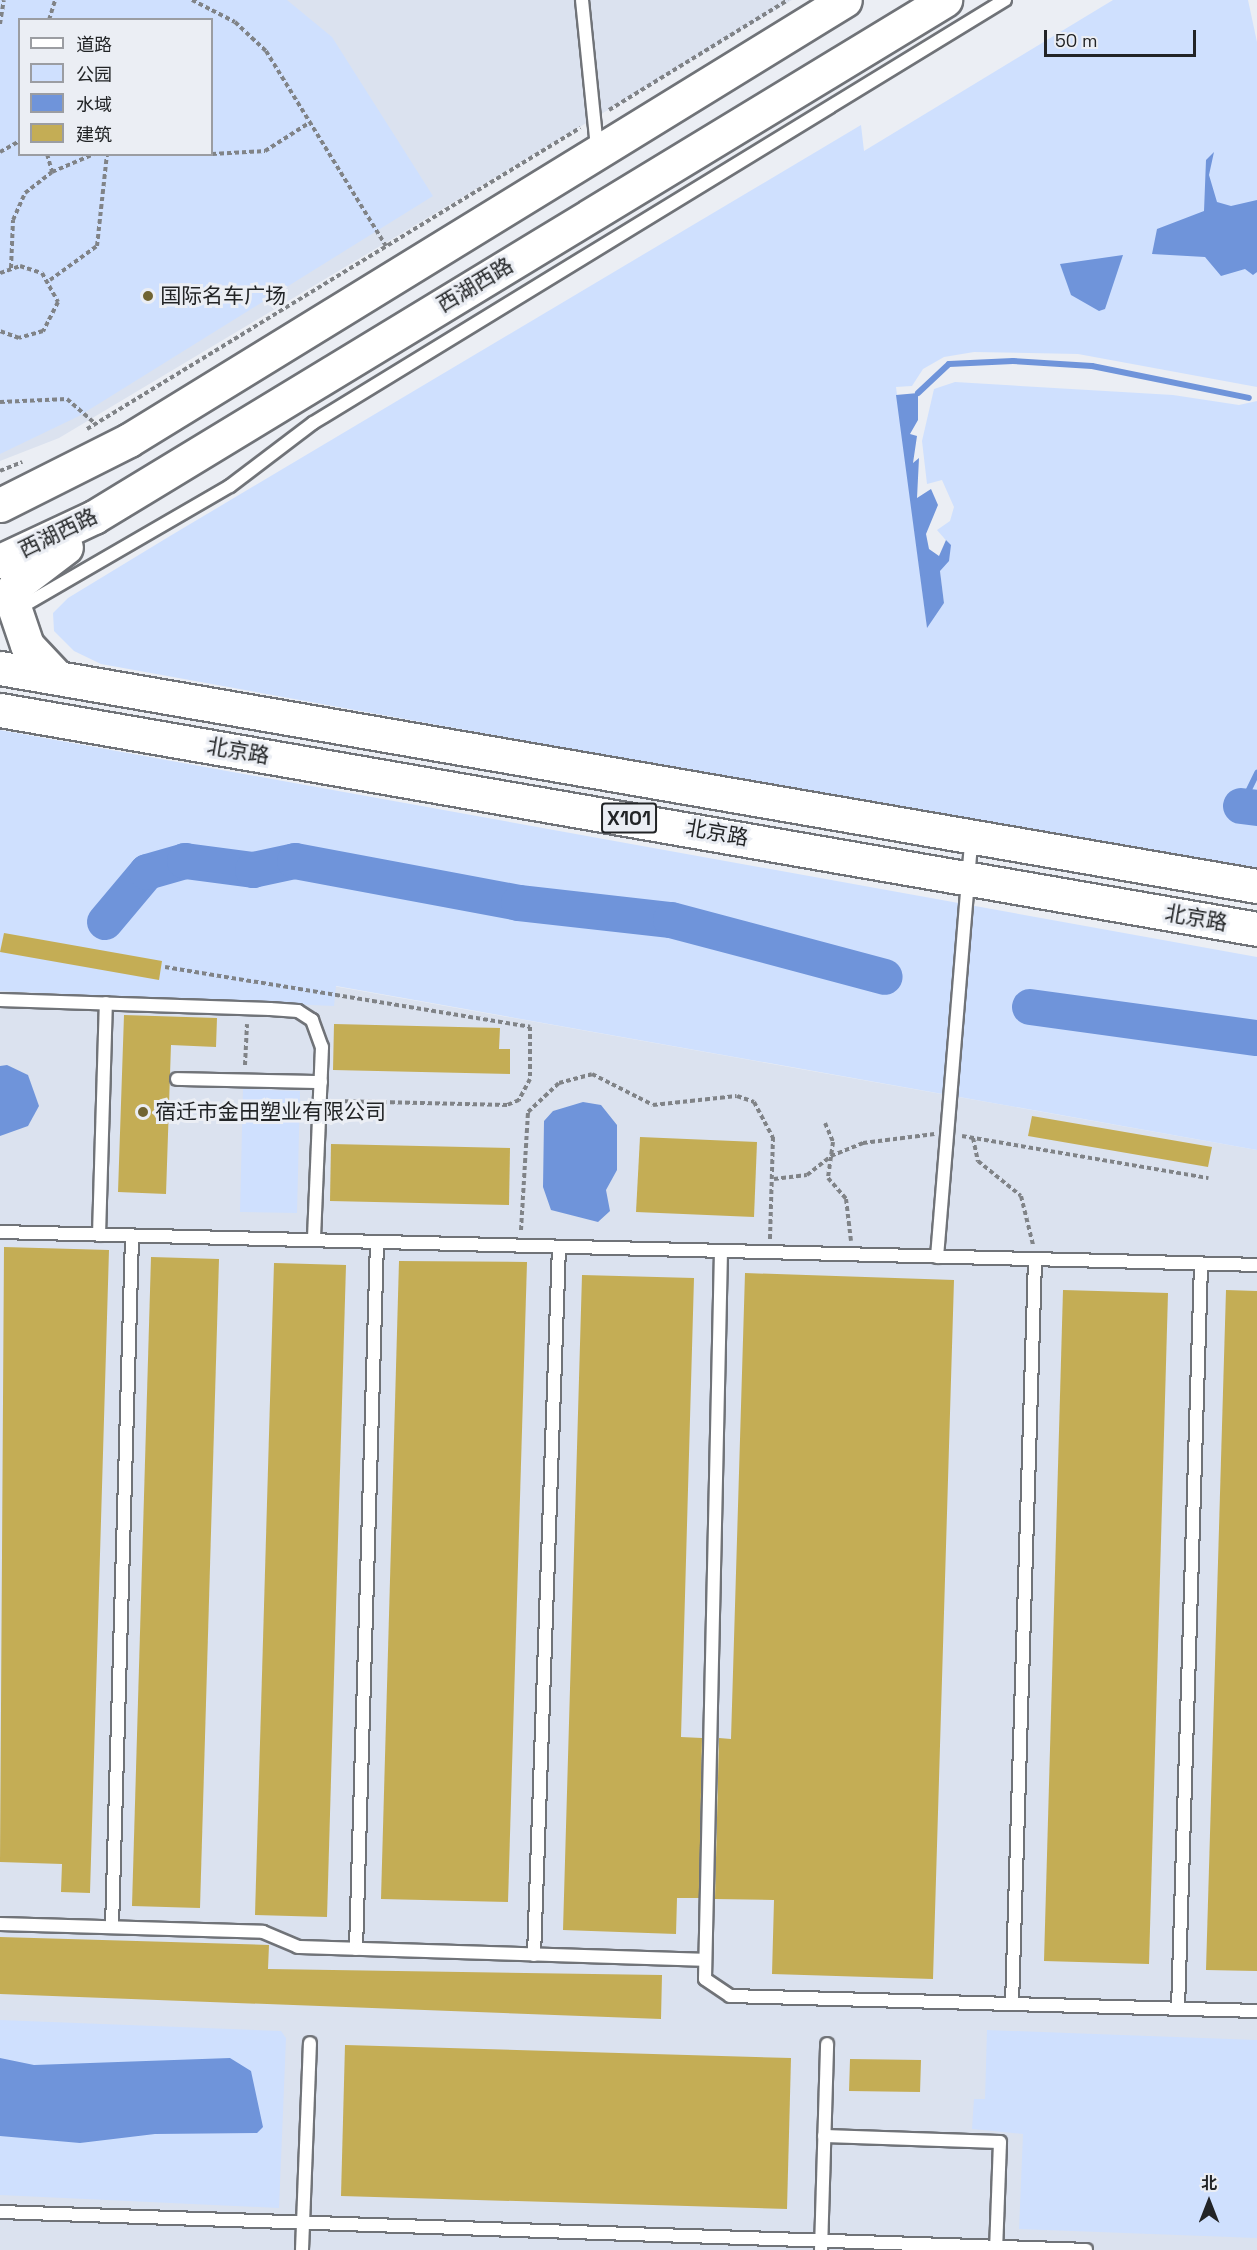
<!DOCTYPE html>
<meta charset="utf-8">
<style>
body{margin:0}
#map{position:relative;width:1257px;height:2250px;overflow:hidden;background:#ebeef4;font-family:"Space Grotesk","Noto Sans SC",sans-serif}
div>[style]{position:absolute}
.built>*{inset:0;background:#dbe2ef}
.green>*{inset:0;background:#cfe0fe}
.water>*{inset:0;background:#6f94da}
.stream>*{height:6px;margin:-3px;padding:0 3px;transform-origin:3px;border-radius:3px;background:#6f94da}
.river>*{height:36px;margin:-18px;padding:0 18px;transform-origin:18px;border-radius:18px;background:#6f94da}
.building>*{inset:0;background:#c4ad55}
.path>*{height:4px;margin-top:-2px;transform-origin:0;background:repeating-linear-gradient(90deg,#808387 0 4.5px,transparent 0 7.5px)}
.roads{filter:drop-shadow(2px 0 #707378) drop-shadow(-2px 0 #707378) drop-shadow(0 2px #707378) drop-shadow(0 -2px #707378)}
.lane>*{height:12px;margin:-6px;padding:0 6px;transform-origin:6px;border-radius:6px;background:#fff}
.primary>*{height:33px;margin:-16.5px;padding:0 16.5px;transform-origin:16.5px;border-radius:16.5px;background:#fff}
.dots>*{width:16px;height:16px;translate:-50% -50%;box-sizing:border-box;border:3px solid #ebeef4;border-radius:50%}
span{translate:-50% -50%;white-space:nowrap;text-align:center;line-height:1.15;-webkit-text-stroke:6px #ebeef4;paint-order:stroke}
.shield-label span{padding:2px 4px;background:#ebeef4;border:2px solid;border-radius:4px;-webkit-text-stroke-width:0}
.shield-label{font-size:20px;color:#222426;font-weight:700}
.street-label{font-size:21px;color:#222426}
.poi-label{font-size:21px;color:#222426}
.left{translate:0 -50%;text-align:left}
.legend{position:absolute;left:18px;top:18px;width:195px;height:138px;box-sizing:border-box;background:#ebeef4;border:2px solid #9b9da2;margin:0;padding:8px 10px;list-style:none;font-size:18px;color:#222426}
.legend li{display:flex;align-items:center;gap:12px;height:30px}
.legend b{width:30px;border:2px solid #9b9da2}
.north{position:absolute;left:1179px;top:2172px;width:60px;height:60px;-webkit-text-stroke:4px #ebeef4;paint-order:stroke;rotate:0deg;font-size:16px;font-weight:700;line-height:24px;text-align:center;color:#222426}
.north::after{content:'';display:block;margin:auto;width:21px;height:27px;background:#222426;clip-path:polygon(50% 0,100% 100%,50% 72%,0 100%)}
.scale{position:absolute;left:1044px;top:30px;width:152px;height:27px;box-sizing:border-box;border:3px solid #222426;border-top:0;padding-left:8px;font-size:18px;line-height:21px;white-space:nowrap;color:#222426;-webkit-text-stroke:4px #ebeef4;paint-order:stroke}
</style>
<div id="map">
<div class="built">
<i style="clip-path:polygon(evenodd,0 0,792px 0,59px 438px,0 461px,0 0,20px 20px,212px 20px,212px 154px,20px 154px,20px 20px)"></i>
<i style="clip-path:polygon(0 927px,1257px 1150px,1257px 2250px,0 2250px)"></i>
</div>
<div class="green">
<i style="clip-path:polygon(evenodd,0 0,287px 0,332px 37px,433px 196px,79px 416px,0 454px,0 0,20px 20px,212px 20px,212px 154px,20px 154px,20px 20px)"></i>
<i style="clip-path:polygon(1113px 0,1248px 0,1257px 42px,1257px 387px,1078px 354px,974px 352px,944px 357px,923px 369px,912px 386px,896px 387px,927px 627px,944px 603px,940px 571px,950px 545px,937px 530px,950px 521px,954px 507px,942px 480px,927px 484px,922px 441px,934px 389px,955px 382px,1173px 395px,1239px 405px,1257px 401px,1257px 873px,101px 664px,74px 651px,54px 631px,53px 613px,68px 598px,170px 536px,861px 125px,864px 151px)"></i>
<i style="clip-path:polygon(0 730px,1257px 957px,1257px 1150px,336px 986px,334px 1006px,0 991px)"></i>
<i style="clip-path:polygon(243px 1089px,300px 1091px,297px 1213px,240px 1212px)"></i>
<i style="clip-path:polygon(0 2020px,281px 2031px,286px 2038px,279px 2208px,0 2195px)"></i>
<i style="clip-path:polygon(987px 2030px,1257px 2040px,1257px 2238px,1019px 2229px,1023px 2134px,972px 2129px,974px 2099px,985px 2099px)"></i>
</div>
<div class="water">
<i style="clip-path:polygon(1214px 152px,1209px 175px,1217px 202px,1231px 206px,1257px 200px,1257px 272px,1253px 275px,1245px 269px,1221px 276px,1205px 257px,1152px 254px,1157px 229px,1204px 211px,1206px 160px)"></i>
<i style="clip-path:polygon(1123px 255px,1105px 309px,1099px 311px,1071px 295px,1060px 264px)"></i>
<i style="clip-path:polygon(918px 393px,918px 420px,910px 434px,917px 436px,913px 463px,919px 458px,917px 498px,931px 489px,938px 505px,926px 534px,929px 549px,939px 556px,946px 540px,951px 545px,949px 561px,940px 571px,944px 603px,927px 628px,896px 395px)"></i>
<i style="clip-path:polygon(7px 1065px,28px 1075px,39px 1106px,28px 1126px,0 1136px,0 1066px)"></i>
<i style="clip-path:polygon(583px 1102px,601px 1105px,617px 1125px,617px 1170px,606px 1190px,610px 1211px,598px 1222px,551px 1210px,543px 1187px,544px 1121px,553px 1111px)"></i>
<i style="clip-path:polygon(0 2058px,34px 2065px,230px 2058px,251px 2071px,263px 2127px,257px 2133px,155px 2134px,80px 2143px,0 2136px)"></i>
</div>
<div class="stream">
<i style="left:918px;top:393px;width:42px;rotate:-43.1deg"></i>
<i style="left:949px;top:364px;width:64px;rotate:-2.7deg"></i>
<i style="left:1013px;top:361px;width:79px;rotate:3.6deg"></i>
<i style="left:1092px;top:366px;width:160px;rotate:11.5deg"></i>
<i style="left:1241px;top:806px;width:37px;rotate:-64deg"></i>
</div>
<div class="river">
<i style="left:1241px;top:806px;width:16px;rotate:7deg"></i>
<i style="left:105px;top:922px;width:65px;rotate:-50deg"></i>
<i style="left:147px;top:872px;width:40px;rotate:-16deg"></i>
<i style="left:185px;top:861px;width:69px;rotate:7.5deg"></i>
<i style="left:253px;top:870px;width:43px;rotate:-12.1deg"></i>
<i style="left:295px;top:861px;width:228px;rotate:10.6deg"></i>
<i style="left:519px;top:903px;width:153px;rotate:6.4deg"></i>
<i style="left:671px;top:920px;width:221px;rotate:14.9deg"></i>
<i style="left:1030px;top:1007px;width:229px;rotate:7.8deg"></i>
</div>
<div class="building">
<i style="clip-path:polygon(4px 933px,162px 961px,159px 980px,0 952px)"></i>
<i style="clip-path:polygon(124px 1015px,217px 1018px,216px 1047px,171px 1045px,166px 1194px,118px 1192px)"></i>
<i style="clip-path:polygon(334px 1024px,500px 1028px,499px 1049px,510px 1049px,510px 1074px,333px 1070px)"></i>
<i style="clip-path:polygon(1032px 1116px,1212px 1147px,1208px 1167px,1028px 1136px)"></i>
<i style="clip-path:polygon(640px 1137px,757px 1142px,754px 1217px,636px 1212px)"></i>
<i style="clip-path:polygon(331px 1144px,510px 1148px,509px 1205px,330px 1201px)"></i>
<i style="clip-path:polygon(4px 1247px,109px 1250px,90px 1893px,61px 1892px,62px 1864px,0 1862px)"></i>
<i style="clip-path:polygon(151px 1257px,219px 1259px,200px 1908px,132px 1906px)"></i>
<i style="clip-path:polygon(399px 1261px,527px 1262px,508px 1902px,381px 1899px)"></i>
<i style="clip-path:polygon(274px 1263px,346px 1265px,327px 1917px,255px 1915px)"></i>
<i style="clip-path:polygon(745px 1273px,954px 1280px,933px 1979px,772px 1974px,774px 1900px,715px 1899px,719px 1738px,731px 1739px)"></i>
<i style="clip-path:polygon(582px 1275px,694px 1278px,681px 1737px,702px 1738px,699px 1898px,677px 1898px,676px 1934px,563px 1930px)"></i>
<i style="clip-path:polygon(1063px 1290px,1168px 1293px,1149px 1964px,1044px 1961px)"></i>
<i style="clip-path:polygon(1226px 1290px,1257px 1291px,1257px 1971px,1206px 1970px)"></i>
<i style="clip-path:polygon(0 1937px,269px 1945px,268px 1969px,662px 1975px,661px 2019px,0 1994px)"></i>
<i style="clip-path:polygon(345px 2045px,791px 2058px,787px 2209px,341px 2196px)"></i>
<i style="clip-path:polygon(850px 2059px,921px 2060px,920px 2092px,849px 2091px)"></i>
</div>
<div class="path">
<i style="left:192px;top:0;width:48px;rotate:27.1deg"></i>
<i style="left:235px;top:22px;width:42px;rotate:43.1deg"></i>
<i style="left:266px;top:51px;width:229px;rotate:58.4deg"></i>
<i style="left:49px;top:20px;width:21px;rotate:-73deg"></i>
<i style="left:0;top:24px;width:24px;rotate:-81deg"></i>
<i style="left:609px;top:110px;width:210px;rotate:-31.6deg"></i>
<i style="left:0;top:152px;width:23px;rotate:-29deg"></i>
<i style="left:47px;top:154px;width:19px;rotate:74deg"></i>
<i style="left:212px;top:154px;width:53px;rotate:-3.2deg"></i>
<i style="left:265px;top:151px;width:52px;rotate:-32.5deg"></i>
<i style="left:11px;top:268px;width:48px;rotate:-87.6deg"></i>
<i style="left:13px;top:220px;width:30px;rotate:-66deg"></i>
<i style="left:25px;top:193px;width:34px;rotate:-38deg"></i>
<i style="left:52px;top:172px;width:46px;rotate:-23.2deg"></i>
<i style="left:0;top:273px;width:21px;rotate:-19deg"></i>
<i style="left:20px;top:266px;width:23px;rotate:18deg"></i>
<i style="left:42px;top:273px;width:33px;rotate:61deg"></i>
<i style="left:58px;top:302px;width:33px;rotate:117deg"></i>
<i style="left:43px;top:331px;width:25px;rotate:164deg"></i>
<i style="left:19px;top:338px;width:20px;rotate:-160deg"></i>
<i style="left:50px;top:280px;width:58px;rotate:-35.9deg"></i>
<i style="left:97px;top:246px;width:93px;rotate:-83.8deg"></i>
<i style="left:0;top:402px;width:67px;rotate:-2.6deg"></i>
<i style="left:67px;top:399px;width:38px;rotate:41deg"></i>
<i style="left:87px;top:429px;width:578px;rotate:-31.41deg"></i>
<i style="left:0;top:471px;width:24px;rotate:-22deg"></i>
<i style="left:165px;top:967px;width:370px;rotate:9.3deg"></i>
<i style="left:530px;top:1027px;width:52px;rotate:90deg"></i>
<i style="left:530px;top:1079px;width:24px;rotate:118deg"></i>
<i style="left:519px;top:1100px;width:13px;rotate:157deg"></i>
<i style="left:507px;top:1105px;width:171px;rotate:-178.7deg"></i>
<i style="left:245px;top:1065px;width:41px;rotate:-87.2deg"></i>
<i style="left:825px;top:1123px;width:21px;rotate:67deg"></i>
<i style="left:833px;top:1142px;width:36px;rotate:98deg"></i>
<i style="left:828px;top:1178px;width:28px;rotate:49deg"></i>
<i style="left:846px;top:1199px;width:42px;rotate:83.2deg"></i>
<i style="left:962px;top:1136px;width:250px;rotate:9.7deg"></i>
<i style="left:973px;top:1138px;width:24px;rotate:78deg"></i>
<i style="left:978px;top:1161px;width:55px;rotate:39.1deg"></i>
<i style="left:1021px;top:1196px;width:50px;rotate:76.2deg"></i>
<i style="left:774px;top:1179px;width:33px;rotate:-7deg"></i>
<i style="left:807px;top:1175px;width:31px;rotate:-38deg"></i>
<i style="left:831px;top:1156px;width:35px;rotate:-22deg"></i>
<i style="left:863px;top:1143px;width:72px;rotate:-7.2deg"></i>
<i style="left:521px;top:1230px;width:118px;rotate:-86.6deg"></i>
<i style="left:528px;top:1112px;width:42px;rotate:-43.1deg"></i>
<i style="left:559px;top:1083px;width:34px;rotate:-15deg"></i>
<i style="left:592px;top:1074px;width:68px;rotate:26.9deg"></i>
<i style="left:653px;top:1105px;width:84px;rotate:-6.1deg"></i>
<i style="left:737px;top:1096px;width:18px;rotate:19deg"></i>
<i style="left:754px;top:1102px;width:40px;rotate:62deg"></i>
<i style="left:773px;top:1137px;width:102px;rotate:91.7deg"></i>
</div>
<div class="roads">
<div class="lane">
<i style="left:582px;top:0;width:149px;rotate:84.2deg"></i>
<i style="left:16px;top:610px;width:247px;rotate:-30.1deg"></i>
<i style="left:230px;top:486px;width:104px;rotate:-37.2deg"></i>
<i style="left:313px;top:423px;width:811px;rotate:-31.44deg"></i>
<i style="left:0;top:1000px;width:270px;rotate:1.9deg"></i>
<i style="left:270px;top:1009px;width:28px;rotate:4deg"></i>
<i style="left:298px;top:1011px;width:17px;rotate:33deg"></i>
<i style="left:312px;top:1020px;width:29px;rotate:70deg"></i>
<i style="left:322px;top:1047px;width:193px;rotate:92.4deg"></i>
<i style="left:177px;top:1079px;width:144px;rotate:1.2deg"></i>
<i style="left:0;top:1232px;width:1257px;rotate:1.5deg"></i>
<i style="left:99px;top:1235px;width:232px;rotate:-88.3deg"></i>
<i style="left:721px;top:1251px;width:728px;rotate:91.26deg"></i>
<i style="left:705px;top:1979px;width:30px;rotate:34deg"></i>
<i style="left:730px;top:1996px;width:527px;rotate:1.63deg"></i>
<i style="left:937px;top:1257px;width:419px;rotate:-85.3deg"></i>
<i style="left:0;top:1924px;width:263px;rotate:1.7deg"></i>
<i style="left:263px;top:1932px;width:38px;rotate:23deg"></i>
<i style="left:298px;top:1947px;width:406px;rotate:1.8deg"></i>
<i style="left:112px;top:1927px;width:691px;rotate:-88.34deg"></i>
<i style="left:356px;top:1949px;width:707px;rotate:-88.3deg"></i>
<i style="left:534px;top:1955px;width:708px;rotate:-87.98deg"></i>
<i style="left:1012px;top:2004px;width:745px;rotate:-88.23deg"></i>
<i style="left:1178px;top:2009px;width:745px;rotate:-88.23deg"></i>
<i style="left:824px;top:2136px;width:176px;rotate:2deg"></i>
<i style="left:1000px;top:2142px;width:108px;rotate:92.1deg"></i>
<i style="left:0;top:2212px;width:1087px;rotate:2deg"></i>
<i style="left:302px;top:2250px;width:207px;rotate:-87.8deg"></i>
<i style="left:821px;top:2250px;width:206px;rotate:-88.3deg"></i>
</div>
<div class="primary">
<i style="left:0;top:505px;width:144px;rotate:-26.7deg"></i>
<i style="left:129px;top:440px;width:840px;rotate:-31.57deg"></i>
<i style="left:0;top:561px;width:104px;rotate:-25.1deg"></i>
<i style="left:94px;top:517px;width:996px;rotate:-31.28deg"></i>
<i style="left:0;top:668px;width:1276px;rotate:9.84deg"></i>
<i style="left:58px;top:678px;width:45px;rotate:-133.2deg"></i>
<i style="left:27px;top:645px;width:50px;rotate:-108.8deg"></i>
<i style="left:11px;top:598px;width:13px;rotate:-72deg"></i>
<i style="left:15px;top:586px;width:64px;rotate:-37.4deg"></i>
<i style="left:0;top:710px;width:1276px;rotate:9.88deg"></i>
</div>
</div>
<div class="dots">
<i style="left:148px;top:296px;background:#716431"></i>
<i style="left:143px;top:1112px;background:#716431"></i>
</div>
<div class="shield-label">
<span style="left:629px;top:818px">X101</span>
</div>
<div class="street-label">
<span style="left:475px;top:285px;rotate:-31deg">西湖西路</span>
<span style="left:58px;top:533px;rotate:-26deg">西湖西路</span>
<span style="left:238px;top:751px;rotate:10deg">北京路</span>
<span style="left:717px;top:833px;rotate:10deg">北京路</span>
<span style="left:1196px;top:918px;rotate:10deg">北京路</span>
</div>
<div class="poi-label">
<span class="left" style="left:160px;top:296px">国际名车广场</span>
<span class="left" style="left:155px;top:1112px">宿迁市金田塑业有限公司</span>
</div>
<ul class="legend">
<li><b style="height:8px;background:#fff"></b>道路</li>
<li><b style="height:16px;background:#cfe0fe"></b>公园</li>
<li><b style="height:16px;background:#6f94da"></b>水域</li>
<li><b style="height:16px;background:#c4ad55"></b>建筑</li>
</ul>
<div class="north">北</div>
<div class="scale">50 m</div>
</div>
